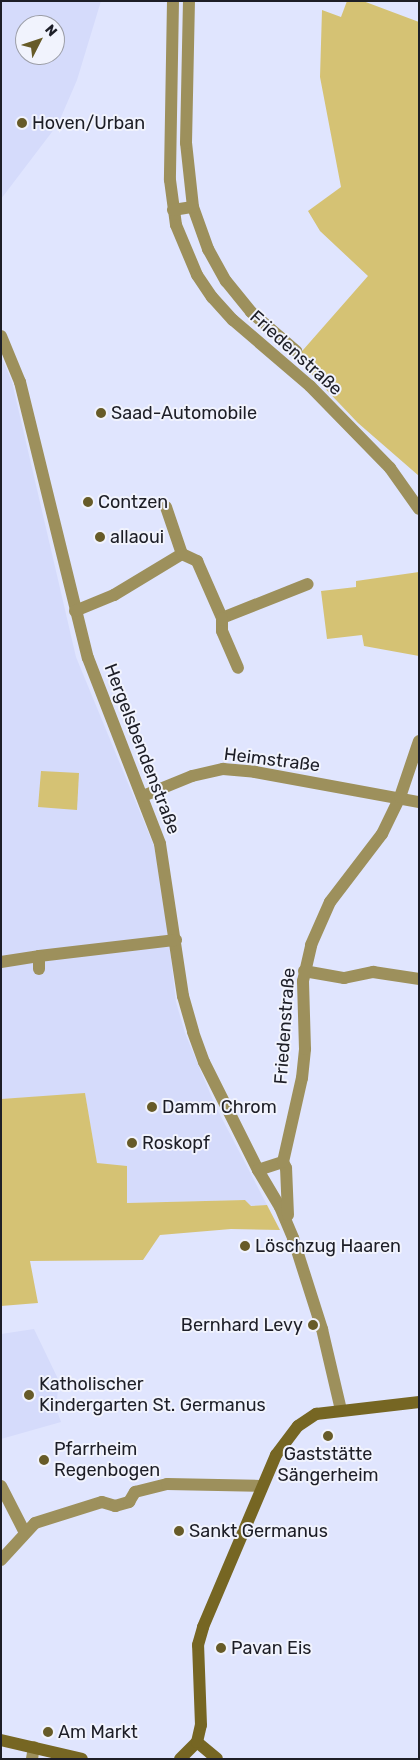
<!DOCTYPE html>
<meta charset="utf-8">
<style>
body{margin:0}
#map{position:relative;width:420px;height:1760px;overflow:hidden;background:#e0e5fe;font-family:Rubik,sans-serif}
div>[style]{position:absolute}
.built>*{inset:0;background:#d5dbfb}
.green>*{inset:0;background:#d5c274}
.street>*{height:12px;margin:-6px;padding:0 6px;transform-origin:6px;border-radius:6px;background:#9d905c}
.secondary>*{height:12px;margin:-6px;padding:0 6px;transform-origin:6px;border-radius:6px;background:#766623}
.dots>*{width:14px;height:14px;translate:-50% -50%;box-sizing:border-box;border:2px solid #f1f3fd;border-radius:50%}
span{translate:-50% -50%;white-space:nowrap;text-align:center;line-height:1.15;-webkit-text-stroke:4px #f1f3fd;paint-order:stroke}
.poi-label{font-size:18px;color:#1d1e27}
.left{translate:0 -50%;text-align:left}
.right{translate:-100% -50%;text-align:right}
.street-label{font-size:18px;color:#1d1e27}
.frame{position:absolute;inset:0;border:2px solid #1d1e27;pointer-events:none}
.north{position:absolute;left:15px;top:15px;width:50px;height:50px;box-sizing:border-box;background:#f1f3fd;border:1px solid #9c9ea7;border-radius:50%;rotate:49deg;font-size:14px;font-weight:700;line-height:20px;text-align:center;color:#1d1e27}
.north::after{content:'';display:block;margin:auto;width:18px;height:22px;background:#675b28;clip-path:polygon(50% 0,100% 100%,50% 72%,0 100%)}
</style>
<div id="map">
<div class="built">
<i style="clip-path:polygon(evenodd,1px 1px,101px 1px,77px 80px,58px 124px,1px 199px,1px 1px,25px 25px,55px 25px,55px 55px,25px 55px,25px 25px)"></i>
<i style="clip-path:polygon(1px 356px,12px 382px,76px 657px,154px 846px,164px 897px,176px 1002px,185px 1033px,215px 1105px,267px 1205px,250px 1206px,245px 1200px,127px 1203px,97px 1164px,85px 1094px,1px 1099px)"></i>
<i style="clip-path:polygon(34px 1329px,59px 1381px,56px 1408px,61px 1422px,1px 1439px,1px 1334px)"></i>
</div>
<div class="green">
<i style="clip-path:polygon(347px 1px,363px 1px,419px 22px,419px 476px,358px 423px,296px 358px,368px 276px,320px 231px,308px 211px,341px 187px,320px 77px,322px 10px,341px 17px)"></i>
<i style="clip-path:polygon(419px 572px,419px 656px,364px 646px,362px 635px,327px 639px,321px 591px,356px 587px,356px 581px)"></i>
<i style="clip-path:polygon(41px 771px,79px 773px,77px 810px,38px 807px)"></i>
<i style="clip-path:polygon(85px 1093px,97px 1163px,127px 1166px,127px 1203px,245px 1200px,251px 1206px,267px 1205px,280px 1230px,231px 1229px,160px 1235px,143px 1260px,30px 1261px,38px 1303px,1px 1306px,1px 1099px)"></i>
</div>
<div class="street">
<i style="left:173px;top:1px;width:179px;rotate:91deg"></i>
<i style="left:170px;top:180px;width:45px;rotate:82.4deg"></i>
<i style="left:176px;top:225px;width:54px;rotate:67.2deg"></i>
<i style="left:197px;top:275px;width:27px;rotate:56deg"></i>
<i style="left:212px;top:297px;width:31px;rotate:48deg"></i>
<i style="left:233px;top:320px;width:101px;rotate:40.6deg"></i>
<i style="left:310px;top:386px;width:115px;rotate:45.7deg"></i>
<i style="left:390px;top:468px;width:50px;rotate:54.7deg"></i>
<i style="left:193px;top:207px;width:45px;rotate:70.3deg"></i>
<i style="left:208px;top:249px;width:37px;rotate:61deg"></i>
<i style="left:226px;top:281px;width:40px;rotate:51deg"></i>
<i style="left:251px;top:312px;width:60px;rotate:40.9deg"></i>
<i style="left:173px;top:210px;width:20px;rotate:-9deg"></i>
<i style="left:193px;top:207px;width:64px;rotate:-96.2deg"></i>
<i style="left:186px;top:143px;width:142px;rotate:-88.8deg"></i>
<i style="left:1px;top:336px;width:50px;rotate:67.6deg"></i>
<i style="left:20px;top:382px;width:284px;rotate:76.2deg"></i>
<i style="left:88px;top:658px;width:199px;rotate:68.8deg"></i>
<i style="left:160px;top:844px;width:154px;rotate:81.4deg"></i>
<i style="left:183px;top:996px;width:37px;rotate:74deg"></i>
<i style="left:193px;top:1032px;width:32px;rotate:70deg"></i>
<i style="left:204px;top:1062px;width:121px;rotate:63.4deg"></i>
<i style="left:258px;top:1170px;width:43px;rotate:59.3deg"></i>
<i style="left:280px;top:1207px;width:34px;rotate:67deg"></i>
<i style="left:293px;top:1238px;width:96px;rotate:72.3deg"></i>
<i style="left:322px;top:1329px;width:83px;rotate:76.8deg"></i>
<i style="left:166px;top:507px;width:50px;rotate:71.2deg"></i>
<i style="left:75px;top:611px;width:42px;rotate:-22.3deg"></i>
<i style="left:114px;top:595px;width:79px;rotate:-31.1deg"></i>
<i style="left:182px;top:554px;width:17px;rotate:25deg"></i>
<i style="left:197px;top:561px;width:62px;rotate:66.3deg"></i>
<i style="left:222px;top:618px;width:92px;rotate:-21.6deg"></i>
<i style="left:222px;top:618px;width:13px;rotate:90deg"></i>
<i style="left:222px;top:631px;width:40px;rotate:66.6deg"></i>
<i style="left:143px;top:796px;width:53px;rotate:-22.2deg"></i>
<i style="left:192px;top:776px;width:32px;rotate:-13deg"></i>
<i style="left:223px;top:769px;width:32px;rotate:5deg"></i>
<i style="left:255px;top:772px;width:167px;rotate:10.4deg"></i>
<i style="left:39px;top:956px;width:138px;rotate:-6.7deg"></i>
<i style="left:1px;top:962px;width:38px;rotate:-9deg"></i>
<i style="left:39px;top:956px;width:13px;rotate:90deg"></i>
<i style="left:304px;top:971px;width:41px;rotate:9.9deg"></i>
<i style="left:344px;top:978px;width:30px;rotate:-12deg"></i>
<i style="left:373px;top:972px;width:47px;rotate:8.7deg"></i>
<i style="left:258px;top:1170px;width:26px;rotate:-18deg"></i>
<i style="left:288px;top:1215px;width:47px;rotate:-92.4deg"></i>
<i style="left:286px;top:1168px;width:7px;rotate:-117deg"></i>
<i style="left:283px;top:1162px;width:86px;rotate:-77.3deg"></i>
<i style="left:302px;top:1078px;width:29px;rotate:-84deg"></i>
<i style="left:305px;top:1049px;width:68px;rotate:-91.7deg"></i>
<i style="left:303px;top:981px;width:37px;rotate:-77deg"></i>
<i style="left:311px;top:945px;width:47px;rotate:-66.2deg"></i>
<i style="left:330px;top:902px;width:86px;rotate:-52.6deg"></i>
<i style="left:382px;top:834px;width:41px;rotate:-64.1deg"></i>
<i style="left:400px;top:797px;width:59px;rotate:-71.3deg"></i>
<i style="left:1px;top:1486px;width:51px;rotate:62.9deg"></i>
<i style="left:1px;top:1560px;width:50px;rotate:-47.4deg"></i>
<i style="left:35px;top:1523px;width:70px;rotate:-17.4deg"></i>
<i style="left:102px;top:1502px;width:14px;rotate:17deg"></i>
<i style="left:115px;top:1506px;width:15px;rotate:-16deg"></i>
<i style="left:129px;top:1502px;width:12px;rotate:-59deg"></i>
<i style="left:135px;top:1492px;width:33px;rotate:-14deg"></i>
<i style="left:167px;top:1484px;width:93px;rotate:1.2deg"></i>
<i style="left:32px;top:1759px;width:12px;rotate:-81deg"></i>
</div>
<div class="secondary">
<i style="left:1px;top:1740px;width:83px;rotate:13.2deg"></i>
<i style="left:197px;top:1742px;width:26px;rotate:40deg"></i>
<i style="left:180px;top:1759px;width:24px;rotate:-45deg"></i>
<i style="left:197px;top:1742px;width:17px;rotate:-77deg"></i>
<i style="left:201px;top:1725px;width:80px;rotate:-92.1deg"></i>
<i style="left:198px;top:1645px;width:19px;rotate:-74deg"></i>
<i style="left:203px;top:1627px;width:187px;rotate:-67deg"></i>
<i style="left:276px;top:1455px;width:36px;rotate:-53deg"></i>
<i style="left:298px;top:1426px;width:22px;rotate:-34deg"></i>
<i style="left:316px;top:1414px;width:104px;rotate:-6.6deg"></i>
</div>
<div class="dots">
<i style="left:22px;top:123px;background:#675b28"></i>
<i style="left:101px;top:413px;background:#675b28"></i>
<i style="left:88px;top:502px;background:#675b28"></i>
<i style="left:100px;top:537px;background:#675b28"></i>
<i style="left:152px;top:1107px;background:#675b28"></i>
<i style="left:132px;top:1143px;background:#675b28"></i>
<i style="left:245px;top:1246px;background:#675b28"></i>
<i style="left:313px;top:1325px;background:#675b28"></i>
<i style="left:29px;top:1395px;background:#675b28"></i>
<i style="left:328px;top:1436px;background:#675b28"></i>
<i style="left:44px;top:1460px;background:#675b28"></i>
<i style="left:179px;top:1531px;background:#675b28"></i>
<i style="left:221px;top:1648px;background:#675b28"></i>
<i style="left:48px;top:1732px;background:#675b28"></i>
</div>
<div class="poi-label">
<span class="left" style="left:32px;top:123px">Hoven/Urban</span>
<span class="left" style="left:111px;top:413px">Saad-Automobile</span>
<span class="left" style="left:98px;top:502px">Contzen</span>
<span class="left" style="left:110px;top:537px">allaoui</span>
<span class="left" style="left:162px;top:1107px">Damm Chrom</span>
<span class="left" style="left:142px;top:1143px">Roskopf</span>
<span class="left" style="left:255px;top:1246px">Löschzug Haaren</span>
<span class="right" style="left:303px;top:1325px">Bernhard Levy</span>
<span class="left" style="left:39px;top:1395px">Katholischer<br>Kindergarten St. Germanus</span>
<span class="left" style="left:54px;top:1460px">Pfarrheim<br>Regenbogen</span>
<span style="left:328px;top:1465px">Gaststätte<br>Sängerheim</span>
<span class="left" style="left:189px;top:1531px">Sankt Germanus</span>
<span class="left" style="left:231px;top:1648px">Pavan Eis</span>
<span class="left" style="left:58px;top:1732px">Am Markt</span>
</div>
<div class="street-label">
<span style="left:296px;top:353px;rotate:42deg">Friedenstraße</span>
<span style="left:142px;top:749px;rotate:69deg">Hergelsbendenstraße</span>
<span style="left:272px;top:760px;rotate:7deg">Heimstraße</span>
<span style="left:285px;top:1026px;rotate:-86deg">Friedenstraße</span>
</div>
<div class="frame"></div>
<div class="north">N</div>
</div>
